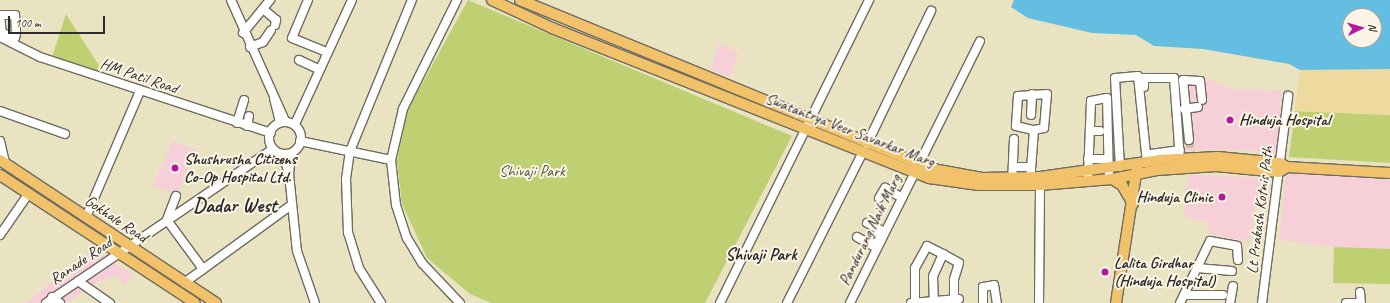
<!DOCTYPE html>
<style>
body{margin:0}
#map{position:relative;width:1390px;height:303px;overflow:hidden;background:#eae3c2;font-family:Caveat,sans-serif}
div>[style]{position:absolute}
.built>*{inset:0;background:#f6cfd8}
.green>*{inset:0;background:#bfd073}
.sand>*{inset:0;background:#eeda9e}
.water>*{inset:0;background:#63bee1}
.minor-tunnel>*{height:8px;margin-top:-4px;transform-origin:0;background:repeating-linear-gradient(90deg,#c4bea4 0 8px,transparent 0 12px)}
.roads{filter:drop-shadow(1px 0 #6e6b60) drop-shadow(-1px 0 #6e6b60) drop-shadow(0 1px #6e6b60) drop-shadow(0 -1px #6e6b60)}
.minor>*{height:8px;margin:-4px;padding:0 4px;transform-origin:4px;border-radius:4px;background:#fff}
.minor>.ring{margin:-4px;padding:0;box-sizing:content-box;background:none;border:8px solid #fff;border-radius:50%}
.major>*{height:10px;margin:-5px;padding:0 5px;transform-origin:5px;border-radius:5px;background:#f2c26a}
.dots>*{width:11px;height:11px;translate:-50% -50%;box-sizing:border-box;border:2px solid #fcf5e5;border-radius:50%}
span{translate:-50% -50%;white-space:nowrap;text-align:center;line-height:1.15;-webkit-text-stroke:4px #fcf5e5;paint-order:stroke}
.street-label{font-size:16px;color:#2b2b2b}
.poi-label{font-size:16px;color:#2b2b2b;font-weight:700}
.left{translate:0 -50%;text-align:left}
.right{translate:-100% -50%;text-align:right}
.park-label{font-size:16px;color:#50543d}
.neighbourhood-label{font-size:17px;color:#2b2b2b;font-weight:700}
.district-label{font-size:20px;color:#2b2b2b;font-weight:700}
.north{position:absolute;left:1342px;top:8px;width:40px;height:40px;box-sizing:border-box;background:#fcf5e5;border:1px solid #a8a49b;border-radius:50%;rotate:85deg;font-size:11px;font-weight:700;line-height:16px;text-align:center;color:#2b2b2b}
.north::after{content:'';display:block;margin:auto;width:14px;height:18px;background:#b5179e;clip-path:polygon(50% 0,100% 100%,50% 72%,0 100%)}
.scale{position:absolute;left:8px;top:16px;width:97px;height:18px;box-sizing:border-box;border:2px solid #2b2b2b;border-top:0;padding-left:5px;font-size:12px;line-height:14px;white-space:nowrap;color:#2b2b2b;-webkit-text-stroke:3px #fcf5e5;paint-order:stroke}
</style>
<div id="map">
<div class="built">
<i style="clip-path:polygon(719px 44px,739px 53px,730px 77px,711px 69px)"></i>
<i style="clip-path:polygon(1178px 74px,1204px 77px,1230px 89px,1282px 91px,1277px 153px,1232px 149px,1181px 151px)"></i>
<i style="clip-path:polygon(173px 141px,196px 150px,177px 197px,153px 185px)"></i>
<i style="clip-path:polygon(1286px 174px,1390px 178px,1390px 284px,1333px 283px,1334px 247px,1279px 240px)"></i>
<i style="clip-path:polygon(1189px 175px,1260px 178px,1250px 242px,1206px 233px,1210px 223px,1183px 216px)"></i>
<i style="clip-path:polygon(92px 249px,133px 274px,125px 284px,115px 277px,97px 282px,67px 303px,26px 303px)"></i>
</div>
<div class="green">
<i style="clip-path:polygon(468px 0,792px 136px,705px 303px,491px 303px,470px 294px,427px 258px,402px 204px,397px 161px,407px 111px)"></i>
<i style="clip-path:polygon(66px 14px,105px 75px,52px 57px)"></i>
<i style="clip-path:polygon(1295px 111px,1390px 115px,1390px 163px,1289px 157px)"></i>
<i style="clip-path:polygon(1334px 247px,1390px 249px,1390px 284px,1333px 283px)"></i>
</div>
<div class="sand">
<i style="clip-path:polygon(1390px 69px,1390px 115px,1295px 111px,1300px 70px)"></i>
</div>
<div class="water">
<i style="clip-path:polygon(evenodd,1014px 0,1390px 0,1390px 69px,1300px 70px,1289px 64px,1203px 49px,1154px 46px,1136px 35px,1092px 33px,1028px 18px,1011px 7px,1014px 0,1350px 16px,1374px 16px,1374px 40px,1350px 40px,1350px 16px)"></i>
</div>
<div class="minor-tunnel">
<i style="left:1189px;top:140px;width:13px;rotate:81deg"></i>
</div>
<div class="roads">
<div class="minor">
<i style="left:231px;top:0;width:133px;rotate:65.9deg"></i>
<i style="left:308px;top:0;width:41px;rotate:112.8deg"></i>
<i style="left:292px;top:38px;width:37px;rotate:22deg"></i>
<i style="left:457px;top:0;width:122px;rotate:116.4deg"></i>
<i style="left:403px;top:109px;width:52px;rotate:103.2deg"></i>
<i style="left:391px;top:160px;width:45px;rotate:83.7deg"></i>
<i style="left:396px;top:205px;width:35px;rotate:72deg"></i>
<i style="left:407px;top:238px;width:29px;rotate:59deg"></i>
<i style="left:422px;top:263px;width:55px;rotate:46.5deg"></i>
<i style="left:263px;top:9px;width:17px;rotate:40deg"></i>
<i style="left:276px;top:20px;width:5px;rotate:101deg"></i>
<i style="left:243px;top:33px;width:43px;rotate:-50.7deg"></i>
<i style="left:0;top:37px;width:45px;rotate:26.6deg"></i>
<i style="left:40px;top:57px;width:243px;rotate:18.2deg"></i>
<i style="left:13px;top:43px;width:10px;rotate:-73deg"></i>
<i style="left:16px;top:33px;width:18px;rotate:-93deg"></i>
<i style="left:15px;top:15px;width:15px;rotate:180deg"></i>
<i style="left:0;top:15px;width:18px;rotate:84deg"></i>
<i style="left:2px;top:33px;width:14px;rotate:17deg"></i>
<i style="left:250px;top:47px;width:14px;rotate:-21deg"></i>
<i style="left:263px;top:42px;width:14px;rotate:-56deg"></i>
<i style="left:299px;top:60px;width:21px;rotate:25deg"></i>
<i style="left:1144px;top:87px;width:9px;rotate:-90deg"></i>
<i style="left:1144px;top:78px;width:30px"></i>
<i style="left:1174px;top:78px;width:81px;rotate:85.8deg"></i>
<i style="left:274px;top:98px;width:25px;rotate:76deg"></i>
<i style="left:1184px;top:109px;width:14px;rotate:-8deg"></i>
<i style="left:0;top:111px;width:69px;rotate:19.5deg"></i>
<i style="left:1031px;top:115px;width:21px;rotate:-87deg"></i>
<i class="ring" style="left:269px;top:122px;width:24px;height:24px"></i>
<i style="left:237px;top:123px;width:24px;rotate:-73deg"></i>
<i style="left:295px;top:124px;width:136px;rotate:-65.3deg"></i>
<i style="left:247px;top:126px;width:10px;rotate:-79deg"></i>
<i style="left:1090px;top:131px;width:10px"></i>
<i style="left:1189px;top:140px;width:60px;rotate:-95.7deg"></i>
<i style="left:1183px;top:80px;width:17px;rotate:3deg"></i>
<i style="left:1200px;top:81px;width:19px;rotate:84deg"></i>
<i style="left:0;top:141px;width:22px;rotate:77deg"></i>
<i style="left:300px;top:141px;width:93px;rotate:11.8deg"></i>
<i style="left:867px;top:144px;width:148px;rotate:-64.3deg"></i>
<i style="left:1151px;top:154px;width:29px;rotate:-8deg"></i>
<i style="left:283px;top:155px;width:20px;rotate:72deg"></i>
<i style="left:289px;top:174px;width:77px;rotate:84.1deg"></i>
<i style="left:297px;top:251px;width:55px;rotate:70.9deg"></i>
<i style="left:1088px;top:159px;width:20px"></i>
<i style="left:1013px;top:167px;width:17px"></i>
<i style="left:1120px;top:167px;width:89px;rotate:-93.2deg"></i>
<i style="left:1115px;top:78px;width:23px;rotate:-5deg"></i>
<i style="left:1138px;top:76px;width:87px;rotate:84.1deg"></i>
<i style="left:289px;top:174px;width:20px;rotate:-84deg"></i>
<i style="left:1088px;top:176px;width:75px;rotate:-87.7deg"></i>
<i style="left:1091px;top:101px;width:16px;rotate:-11deg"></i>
<i style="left:1107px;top:98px;width:81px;rotate:88.6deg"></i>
<i style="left:1012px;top:183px;width:44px;rotate:-87.4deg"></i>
<i style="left:1030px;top:183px;width:53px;rotate:-85.7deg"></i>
<i style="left:1034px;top:130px;width:10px;rotate:-11deg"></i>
<i style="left:1044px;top:128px;width:34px;rotate:-85deg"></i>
<i style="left:1047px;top:94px;width:29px;rotate:176deg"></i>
<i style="left:1018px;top:96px;width:30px;rotate:94deg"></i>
<i style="left:1016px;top:126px;width:18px;rotate:13deg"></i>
<i style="left:176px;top:196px;width:26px;rotate:111deg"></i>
<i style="left:167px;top:220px;width:61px;rotate:53.7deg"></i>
<i style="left:879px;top:198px;width:12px;rotate:-59deg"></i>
<i style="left:885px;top:188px;width:20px;rotate:30deg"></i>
<i style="left:86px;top:217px;width:137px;rotate:-66.8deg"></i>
<i style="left:867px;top:223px;width:20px;rotate:27deg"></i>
<i style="left:0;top:235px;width:51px;rotate:-55.4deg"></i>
<i style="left:857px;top:237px;width:23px;rotate:29deg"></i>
<i style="left:872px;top:245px;width:17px;rotate:-62deg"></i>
<i style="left:943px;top:254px;width:18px;rotate:29deg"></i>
<i style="left:959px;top:263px;width:17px;rotate:107deg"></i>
<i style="left:954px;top:279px;width:21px;rotate:90deg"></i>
<i style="left:1197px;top:268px;width:35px;rotate:5deg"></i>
<i style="left:78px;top:281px;width:39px;rotate:35deg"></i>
<i style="left:184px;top:283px;width:131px;rotate:-36deg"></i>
<i style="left:1360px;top:292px;width:11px;rotate:85deg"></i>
<i style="left:1184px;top:295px;width:39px"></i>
<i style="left:52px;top:297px;width:10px;rotate:37deg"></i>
<i style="left:915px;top:301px;width:33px;rotate:-90deg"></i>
<i style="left:915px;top:268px;width:25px;rotate:-61deg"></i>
<i style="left:927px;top:246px;width:18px;rotate:27deg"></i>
<i style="left:943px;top:254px;width:24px;rotate:114deg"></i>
<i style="left:933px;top:276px;width:24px;rotate:88deg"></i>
<i style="left:46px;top:303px;width:274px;rotate:-34.2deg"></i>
<i style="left:381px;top:303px;width:41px;rotate:-122.2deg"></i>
<i style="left:359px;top:268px;width:37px;rotate:-107deg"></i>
<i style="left:348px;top:233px;width:54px;rotate:-92.1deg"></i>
<i style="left:346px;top:179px;width:28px;rotate:-82deg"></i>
<i style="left:350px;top:151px;width:163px;rotate:-67.7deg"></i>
<i style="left:720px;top:303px;width:338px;rotate:-63.8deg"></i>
<i style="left:787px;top:303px;width:167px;rotate:-63.3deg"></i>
<i style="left:850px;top:303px;width:292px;rotate:-63.6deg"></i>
<i style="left:911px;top:303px;width:48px;rotate:-4.8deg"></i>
<i style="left:983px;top:303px;width:16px;rotate:-90deg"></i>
<i style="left:983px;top:287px;width:11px;rotate:-10deg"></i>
<i style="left:994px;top:285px;width:18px;rotate:81deg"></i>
<i style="left:1039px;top:303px;width:123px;rotate:-89.5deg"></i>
<i style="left:1180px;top:303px;width:69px;rotate:-64.2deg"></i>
<i style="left:1210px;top:241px;width:27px;rotate:10deg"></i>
<i style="left:1237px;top:246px;width:14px;rotate:86deg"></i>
<i style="left:1230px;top:303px;width:17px;rotate:-80deg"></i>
<i style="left:1262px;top:303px;width:209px;rotate:-82.8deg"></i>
<i style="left:1346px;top:303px;width:9px"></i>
</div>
<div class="major">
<i style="left:492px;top:0;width:66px;rotate:25deg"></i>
<i style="left:552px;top:28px;width:406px;rotate:21.7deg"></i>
<i style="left:929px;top:178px;width:50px;rotate:8deg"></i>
<i style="left:979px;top:185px;width:61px"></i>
<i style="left:1040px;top:185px;width:72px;rotate:-4.8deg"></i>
<i style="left:1112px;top:179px;width:47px;rotate:-11.1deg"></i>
<i style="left:1158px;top:170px;width:58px;rotate:-3.9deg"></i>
<i style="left:1216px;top:166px;width:63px;rotate:5.4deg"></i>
<i style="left:1279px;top:172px;width:9px;rotate:-32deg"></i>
<i style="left:520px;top:0;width:446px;rotate:22.3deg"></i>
<i style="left:933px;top:169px;width:50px;rotate:10.4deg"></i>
<i style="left:982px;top:178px;width:58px;rotate:-1deg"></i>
<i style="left:1040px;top:177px;width:120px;rotate:-8.1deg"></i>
<i style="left:1159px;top:160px;width:59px;rotate:-2.9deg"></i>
<i style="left:1218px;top:157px;width:62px;rotate:5.5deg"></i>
<i style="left:1280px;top:163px;width:8px;rotate:30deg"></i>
<i style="left:1287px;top:167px;width:103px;rotate:3.3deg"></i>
<i style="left:0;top:160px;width:259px;rotate:33.5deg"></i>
<i style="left:0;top:175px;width:233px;rotate:33.3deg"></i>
<i style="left:1112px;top:179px;width:12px;rotate:31deg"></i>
<i style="left:1122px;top:185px;width:22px;rotate:60deg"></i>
<i style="left:1116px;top:303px;width:138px;rotate:-81.2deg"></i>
</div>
</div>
<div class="dots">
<i style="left:1230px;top:120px;background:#b5179e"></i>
<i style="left:175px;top:168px;background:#b5179e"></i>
<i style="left:1222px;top:197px;background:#b5179e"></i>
<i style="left:1105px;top:272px;background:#b5179e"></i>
</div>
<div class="street-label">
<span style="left:139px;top:76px;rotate:19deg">HM Patil Road</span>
<span style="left:850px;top:130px;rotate:21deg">Swatantrya Veer Savarkar Marg</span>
<span style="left:1260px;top:210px;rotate:-83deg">Lt Prakash Kotnis Path</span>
<span style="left:116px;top:219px;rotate:34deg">Gokhale Road</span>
<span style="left:870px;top:230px;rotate:-64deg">Pandurang Naik Marg</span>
<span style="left:81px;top:261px;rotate:-34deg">Ranade Road</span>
</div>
<div class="poi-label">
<span class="left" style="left:1239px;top:120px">Hinduja Hospital</span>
<span class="left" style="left:184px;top:168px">Shushrusha Citizens<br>Co-Op Hospital Ltd.</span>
<span class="right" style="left:1213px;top:197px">Hinduja Clinic</span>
<span class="left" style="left:1114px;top:272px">Lalita Girdhar<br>(Hinduja Hospital)</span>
</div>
<div class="park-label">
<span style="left:532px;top:171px">Shivaji Park</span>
</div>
<div class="neighbourhood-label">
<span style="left:761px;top:255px">Shivaji Park</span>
</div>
<div class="district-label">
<span style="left:235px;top:205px">Dadar West</span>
</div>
<div class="north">N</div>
<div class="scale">100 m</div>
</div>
